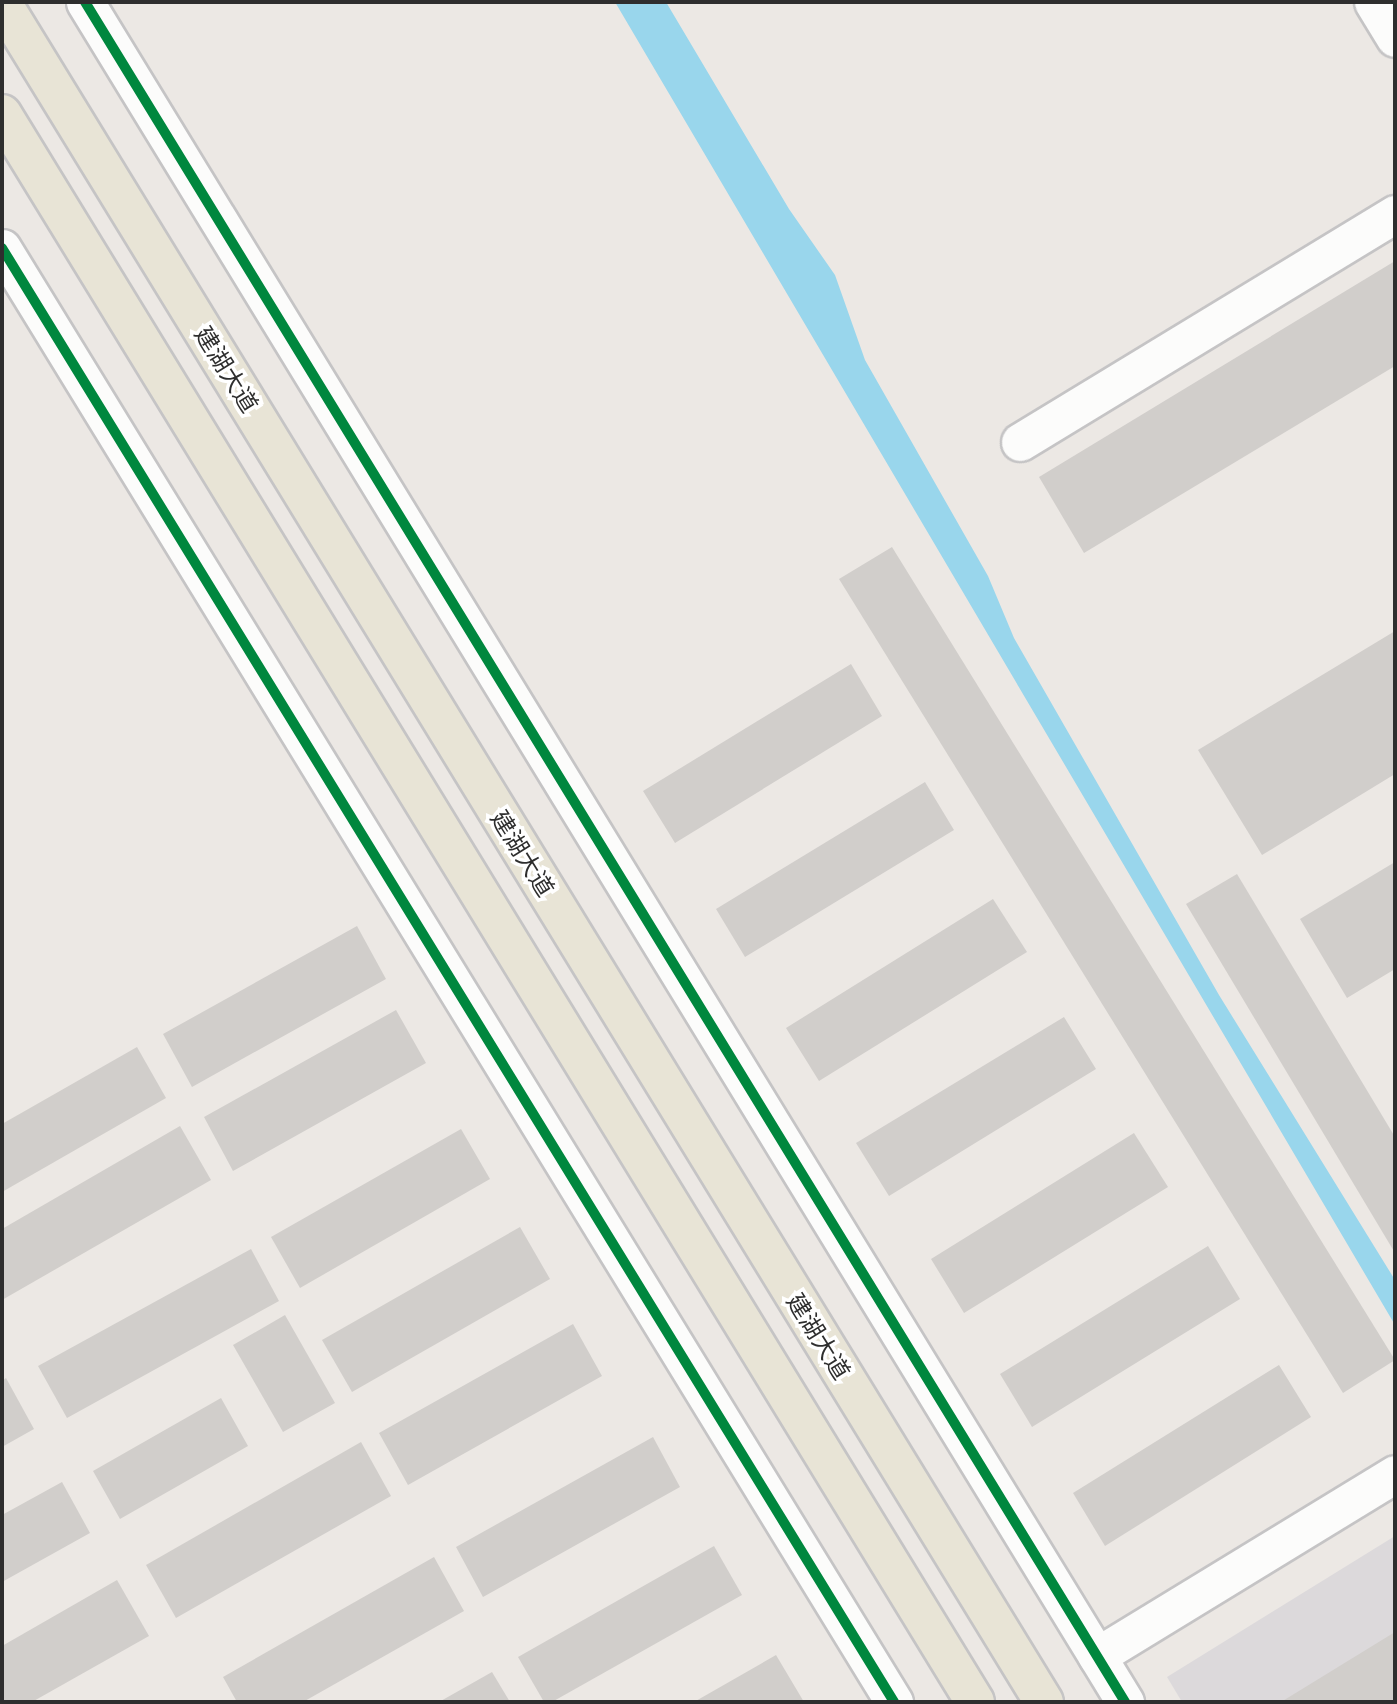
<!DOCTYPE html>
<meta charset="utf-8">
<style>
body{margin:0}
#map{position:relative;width:1397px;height:1704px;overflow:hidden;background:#ece8e4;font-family:"Open Sans","Noto Sans SC",sans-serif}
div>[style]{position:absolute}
.industrial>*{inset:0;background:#dcd9db}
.water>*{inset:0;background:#99d6ec}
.building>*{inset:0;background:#d1cecb}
.roads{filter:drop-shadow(2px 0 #c5c4c5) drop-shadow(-2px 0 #c5c4c5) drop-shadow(0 2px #c5c4c5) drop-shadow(0 -2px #c5c4c5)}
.minor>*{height:37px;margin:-18.5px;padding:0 18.5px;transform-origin:18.5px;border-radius:18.5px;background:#fcfcfb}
.major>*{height:38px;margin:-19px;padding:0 19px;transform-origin:19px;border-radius:19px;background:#e8e4d6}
.cycleway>*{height:10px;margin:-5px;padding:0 5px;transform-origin:5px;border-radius:5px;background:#00873e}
span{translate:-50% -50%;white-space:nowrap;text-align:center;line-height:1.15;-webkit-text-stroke:7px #fff;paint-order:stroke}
.street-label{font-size:24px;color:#2e2e2e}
.frame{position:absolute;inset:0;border:4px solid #2e2e2e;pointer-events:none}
</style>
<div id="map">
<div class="industrial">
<i style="clip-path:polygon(1395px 1536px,1395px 1702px,1182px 1702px,1167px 1677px)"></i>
</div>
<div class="water">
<i style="clip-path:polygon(615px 2px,666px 2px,789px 209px,835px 275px,865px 360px,988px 576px,1014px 638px,1219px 995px,1395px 1280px,1395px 1325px)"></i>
</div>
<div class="building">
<i style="clip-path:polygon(1395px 261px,1395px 366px,1084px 553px,1039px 477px)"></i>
<i style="clip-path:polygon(892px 547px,1395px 1360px,1343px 1393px,839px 579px)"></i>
<i style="clip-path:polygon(1395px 631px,1395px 774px,1262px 855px,1198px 750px)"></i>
<i style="clip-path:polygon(851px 664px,882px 716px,675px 843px,643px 791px)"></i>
<i style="clip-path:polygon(925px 782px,954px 830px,745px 957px,716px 909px)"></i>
<i style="clip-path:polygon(1395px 862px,1395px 969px,1347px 998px,1300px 919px)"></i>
<i style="clip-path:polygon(1237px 874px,1395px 1137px,1395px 1253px,1186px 904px)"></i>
<i style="clip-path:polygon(993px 899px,1027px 952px,819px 1081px,786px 1028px)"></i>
<i style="clip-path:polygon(357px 926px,386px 979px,192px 1087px,163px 1034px)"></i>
<i style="clip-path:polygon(396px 1010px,426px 1063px,233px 1171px,204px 1117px)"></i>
<i style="clip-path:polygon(1064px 1017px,1096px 1069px,889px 1196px,856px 1143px)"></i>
<i style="clip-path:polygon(137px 1047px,166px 1098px,2px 1192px,2px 1124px)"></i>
<i style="clip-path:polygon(180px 1126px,211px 1180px,2px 1300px,2px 1229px)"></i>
<i style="clip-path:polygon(461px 1129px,490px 1179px,300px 1288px,271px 1237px)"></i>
<i style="clip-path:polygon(1134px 1133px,1168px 1187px,964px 1313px,931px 1259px)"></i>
<i style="clip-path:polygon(520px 1227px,550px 1279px,352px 1392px,322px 1340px)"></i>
<i style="clip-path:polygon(1208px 1246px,1240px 1299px,1032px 1427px,1000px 1374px)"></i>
<i style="clip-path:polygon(251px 1249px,279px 1301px,67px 1418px,38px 1366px)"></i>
<i style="clip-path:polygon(285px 1315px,335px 1403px,283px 1432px,233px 1345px)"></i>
<i style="clip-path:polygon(573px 1324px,602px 1376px,408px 1485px,379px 1433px)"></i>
<i style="clip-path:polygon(1279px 1365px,1311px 1417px,1105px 1546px,1073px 1493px)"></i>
<i style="clip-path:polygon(6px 1378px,34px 1429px,2px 1447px,2px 1381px)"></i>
<i style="clip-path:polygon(221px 1398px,248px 1446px,120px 1519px,93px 1471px)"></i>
<i style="clip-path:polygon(653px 1437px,680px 1487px,483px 1597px,456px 1547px)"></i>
<i style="clip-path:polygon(361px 1442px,391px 1496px,176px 1618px,146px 1565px)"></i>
<i style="clip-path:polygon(62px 1482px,90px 1533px,2px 1582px,2px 1515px)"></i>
<i style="clip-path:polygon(714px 1546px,742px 1595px,552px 1702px,544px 1702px,518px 1657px)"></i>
<i style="clip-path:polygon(434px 1557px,464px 1611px,303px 1702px,237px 1702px,223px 1677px)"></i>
<i style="clip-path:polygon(117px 1580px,149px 1636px,32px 1702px,2px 1702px,2px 1646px)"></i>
<i style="clip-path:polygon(1395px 1632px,1395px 1702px,1281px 1702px)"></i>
<i style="clip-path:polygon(776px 1655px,804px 1702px,694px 1702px)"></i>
<i style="clip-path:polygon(492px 1672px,510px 1702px,439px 1702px)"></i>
</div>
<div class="roads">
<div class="minor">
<i style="left:85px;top:2px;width:1993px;rotate:58.54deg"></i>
<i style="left:1373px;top:2px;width:42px;rotate:58.6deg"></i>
<i style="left:2px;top:248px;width:1706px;rotate:58.47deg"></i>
<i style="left:1020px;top:442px;width:439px;rotate:-31.3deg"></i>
<i style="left:1097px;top:1656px;width:349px;rotate:-31.4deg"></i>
</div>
<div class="major">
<i style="left:2px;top:3px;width:1993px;rotate:58.48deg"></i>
<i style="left:2px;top:114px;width:1862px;rotate:58.5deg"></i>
</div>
</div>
<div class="cycleway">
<i style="left:85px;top:2px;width:1993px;rotate:58.54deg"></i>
<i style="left:2px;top:248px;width:1706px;rotate:58.47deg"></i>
</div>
<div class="street-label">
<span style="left:227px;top:369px;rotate:58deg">建湖大道</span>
<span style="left:523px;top:853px;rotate:58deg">建湖大道</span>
<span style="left:819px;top:1336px;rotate:58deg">建湖大道</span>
</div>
<div class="frame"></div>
</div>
